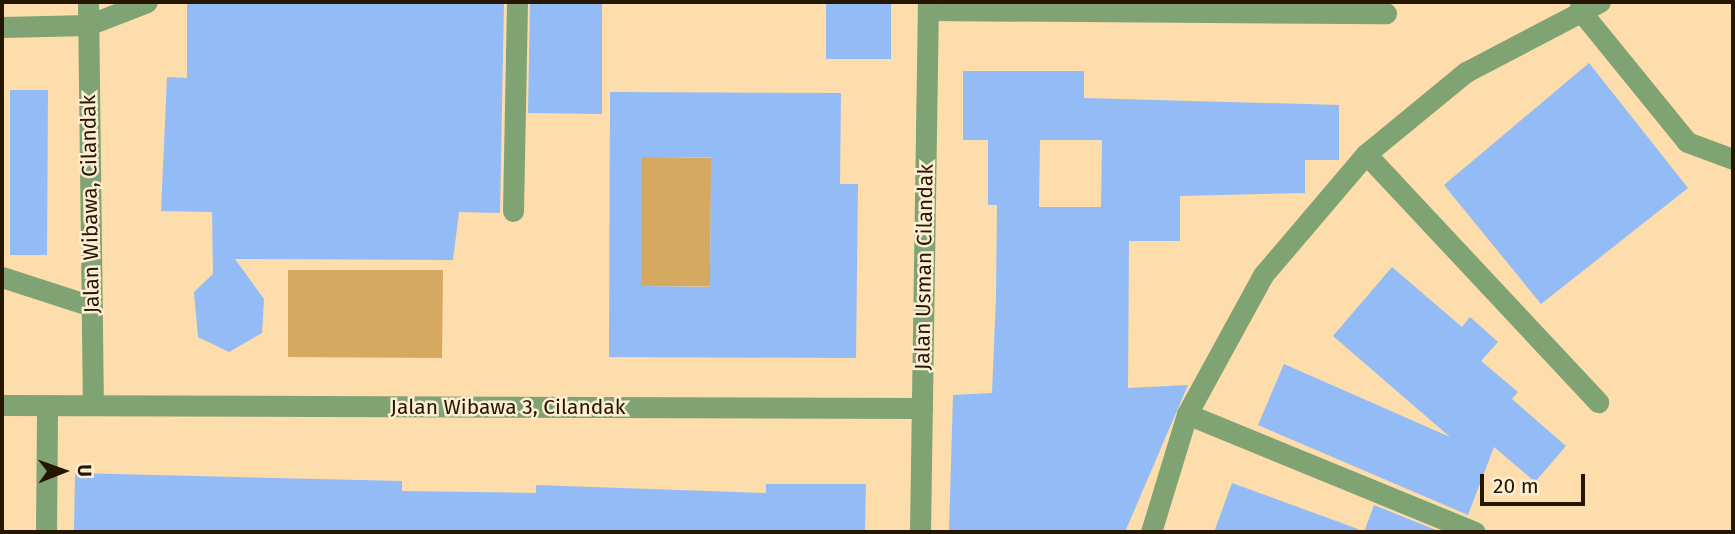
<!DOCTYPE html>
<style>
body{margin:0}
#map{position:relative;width:1735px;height:534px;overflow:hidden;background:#fdddab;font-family:"Fira Sans",sans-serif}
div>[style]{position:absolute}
.green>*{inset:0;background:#d6a961}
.building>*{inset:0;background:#93bbf6}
.minor>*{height:21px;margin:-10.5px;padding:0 10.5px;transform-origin:10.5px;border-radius:10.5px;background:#7fa372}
span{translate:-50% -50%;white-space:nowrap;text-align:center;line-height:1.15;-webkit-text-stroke:5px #fdedd4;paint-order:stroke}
.street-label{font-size:21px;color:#241600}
.frame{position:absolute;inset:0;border:4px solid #241600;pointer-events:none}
.north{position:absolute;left:28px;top:436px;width:70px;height:70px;-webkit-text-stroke:5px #fdedd4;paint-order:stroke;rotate:89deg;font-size:19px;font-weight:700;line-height:28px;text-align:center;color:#241600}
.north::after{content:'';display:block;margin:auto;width:24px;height:32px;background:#241600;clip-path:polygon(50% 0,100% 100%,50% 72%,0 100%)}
.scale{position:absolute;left:1480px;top:474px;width:105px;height:32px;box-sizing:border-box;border:4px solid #241600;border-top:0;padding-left:9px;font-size:21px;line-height:24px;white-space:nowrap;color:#241600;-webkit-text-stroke:5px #fdedd4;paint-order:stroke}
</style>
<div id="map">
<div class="green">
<i style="clip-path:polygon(642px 157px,772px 158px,711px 184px,710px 262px,772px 287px,642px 286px)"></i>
<i style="clip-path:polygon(288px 270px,443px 270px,442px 358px,288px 357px)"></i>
</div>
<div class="building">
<i style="clip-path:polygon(187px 2px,504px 2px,500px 213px,459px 212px,453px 260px,235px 259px,264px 299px,262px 333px,229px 352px,198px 337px,194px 292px,213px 274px,212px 212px,161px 211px,167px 77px,187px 78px)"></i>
<i style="clip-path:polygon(530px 2px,602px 2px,602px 114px,528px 113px)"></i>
<i style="clip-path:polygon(826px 2px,891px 2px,891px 59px,826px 59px)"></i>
<i style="clip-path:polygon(1589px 63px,1688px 188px,1541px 304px,1444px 185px)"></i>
<i style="clip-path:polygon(evenodd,963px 71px,1084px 71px,1084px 98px,1339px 105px,1339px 160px,1305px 160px,1305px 193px,1180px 196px,1180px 241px,1129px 241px,1128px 388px,1188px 385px,1125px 532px,949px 532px,953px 395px,992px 393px,996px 296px,997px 205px,988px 205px,988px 140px,963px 140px,963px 71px,1040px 140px,1102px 140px,1101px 207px,1039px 207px,1040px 140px)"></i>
<i style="clip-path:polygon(10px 90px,48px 90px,47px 255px,10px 255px)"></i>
<i style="clip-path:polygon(evenodd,610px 92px,841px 93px,840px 184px,858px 184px,856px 358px,609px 357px,610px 92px,642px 157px,711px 157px,710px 287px,642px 286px,642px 157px)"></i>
<i style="clip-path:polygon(1392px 267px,1462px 327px,1470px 317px,1498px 342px,1481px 361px,1518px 392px,1512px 399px,1566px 446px,1535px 482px,1494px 447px,1468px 515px,1258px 425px,1284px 364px,1450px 437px,1333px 336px)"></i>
<i style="clip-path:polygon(75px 473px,402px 481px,402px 491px,536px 493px,536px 485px,766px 493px,766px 484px,866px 484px,865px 532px,74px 532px)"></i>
<i style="clip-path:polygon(1232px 483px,1358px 529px,1357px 532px,1214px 532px)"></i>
<i style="clip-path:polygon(1374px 505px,1441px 532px,1364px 532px)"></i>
</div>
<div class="minor">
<i style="left:88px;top:2px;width:403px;rotate:89.3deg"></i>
<i style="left:1579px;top:9px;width:171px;rotate:50.9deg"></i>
<i style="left:1687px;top:142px;width:49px;rotate:20.3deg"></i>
<i style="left:928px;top:10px;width:458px;rotate:0.4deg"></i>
<i style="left:2px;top:27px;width:86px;rotate:-1.3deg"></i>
<i style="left:88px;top:25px;width:63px;rotate:-21.3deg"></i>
<i style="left:1366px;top:154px;width:340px;rotate:46.9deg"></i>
<i style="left:513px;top:211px;width:209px;rotate:-88.9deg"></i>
<i style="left:2px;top:277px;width:94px;rotate:18deg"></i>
<i style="left:2px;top:405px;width:920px;rotate:0.19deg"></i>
<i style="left:1187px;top:414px;width:311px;rotate:22.3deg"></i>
<i style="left:46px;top:532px;width:126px;rotate:-89.5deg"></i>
<i style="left:920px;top:532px;width:530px;rotate:-89.14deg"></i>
<i style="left:1151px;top:532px;width:123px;rotate:-73deg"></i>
<i style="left:1187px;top:414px;width:158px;rotate:-61.3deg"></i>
<i style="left:1263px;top:275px;width:159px;rotate:-49.6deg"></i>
<i style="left:1366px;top:154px;width:129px;rotate:-39.4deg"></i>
<i style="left:1466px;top:72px;width:151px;rotate:-27.6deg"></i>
</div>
<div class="street-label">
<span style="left:90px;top:204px;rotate:-91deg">Jalan Wibawa, Cilandak</span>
<span style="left:924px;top:267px;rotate:-89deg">Jalan Usman Cilandak</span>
<span style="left:508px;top:407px">Jalan Wibawa 3, Cilandak</span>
</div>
<div class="frame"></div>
<div class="north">U</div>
<div class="scale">20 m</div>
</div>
